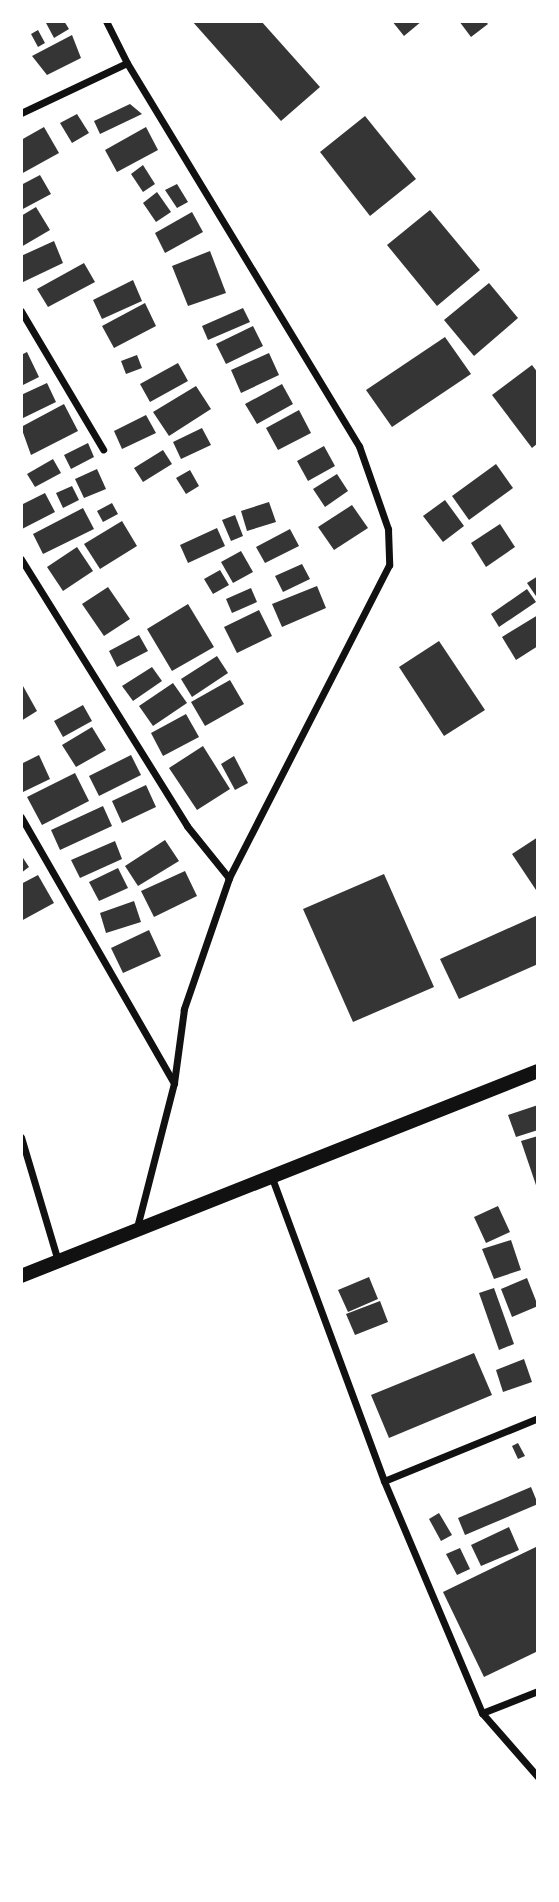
<!DOCTYPE html>
<style>
body{margin:0}
#map{position:relative;width:559px;height:1902px;overflow:hidden;background:#fff;font-family:"Roboto Serif",serif}
div>[style]{position:absolute}
.building>*{inset:0;background:#353535}
.minor>*{height:7px;margin:-3.5px;padding:0 3.5px;transform-origin:3.5px;border-radius:3.5px;background:#111}
.secondary>*{height:14px;margin:-7px;padding:0 7px;transform-origin:7px;border-radius:7px;background:#111}
span{translate:-50% -50%;white-space:nowrap;text-align:center;line-height:1.15;-webkit-text-stroke:5px #fff;paint-order:stroke}
.frame{position:absolute;inset:0;border:23px solid #fff;pointer-events:none}
</style>
<div id="map">
<div class="building">
<i style="clip-path:polygon(45px 21px,64px 21px,69px 29px,54px 38px)"></i>
<i style="clip-path:polygon(192px 21px,261px 21px,320px 87px,281px 121px)"></i>
<i style="clip-path:polygon(392px 21px,422px 21px,404px 36px)"></i>
<i style="clip-path:polygon(459px 21px,485px 21px,488px 24px,471px 37px)"></i>
<i style="clip-path:polygon(38px 30px,45px 43px,38px 47px,31px 34px)"></i>
<i style="clip-path:polygon(72px 35px,81px 58px,47px 75px,32px 56px)"></i>
<i style="clip-path:polygon(130px 104px,142px 114px,100px 134px,94px 121px)"></i>
<i style="clip-path:polygon(77px 114px,89px 133px,72px 143px,60px 123px)"></i>
<i style="clip-path:polygon(365px 116px,416px 179px,370px 216px,320px 152px)"></i>
<i style="clip-path:polygon(44px 127px,59px 153px,21px 174px,21px 140px)"></i>
<i style="clip-path:polygon(146px 127px,158px 150px,117px 172px,105px 150px)"></i>
<i style="clip-path:polygon(143px 165px,155px 184px,143px 192px,131px 174px)"></i>
<i style="clip-path:polygon(40px 175px,51px 194px,21px 210px,21px 185px)"></i>
<i style="clip-path:polygon(177px 184px,188px 202px,177px 208px,165px 190px)"></i>
<i style="clip-path:polygon(157px 192px,171px 212px,156px 222px,143px 203px)"></i>
<i style="clip-path:polygon(36px 207px,50px 230px,21px 247px,21px 216px)"></i>
<i style="clip-path:polygon(430px 210px,480px 270px,437px 306px,387px 245px)"></i>
<i style="clip-path:polygon(192px 212px,203px 232px,165px 253px,155px 233px)"></i>
<i style="clip-path:polygon(54px 241px,63px 263px,21px 283px,21px 256px)"></i>
<i style="clip-path:polygon(210px 251px,226px 293px,188px 306px,172px 266px)"></i>
<i style="clip-path:polygon(84px 263px,95px 282px,48px 307px,37px 289px)"></i>
<i style="clip-path:polygon(133px 280px,142px 301px,102px 319px,93px 300px)"></i>
<i style="clip-path:polygon(489px 283px,518px 318px,474px 356px,444px 320px)"></i>
<i style="clip-path:polygon(145px 303px,156px 326px,114px 348px,102px 326px)"></i>
<i style="clip-path:polygon(243px 308px,250px 322px,208px 340px,202px 326px)"></i>
<i style="clip-path:polygon(253px 326px,263px 346px,226px 364px,216px 344px)"></i>
<i style="clip-path:polygon(445px 337px,471px 374px,392px 427px,366px 390px)"></i>
<i style="clip-path:polygon(27px 352px,39px 377px,21px 386px,21px 355px)"></i>
<i style="clip-path:polygon(269px 353px,279px 375px,241px 393px,231px 370px)"></i>
<i style="clip-path:polygon(137px 355px,142px 368px,126px 374px,121px 361px)"></i>
<i style="clip-path:polygon(178px 363px,188px 381px,150px 402px,140px 384px)"></i>
<i style="clip-path:polygon(532px 365px,538px 373px,538px 443px,532px 448px,492px 395px)"></i>
<i style="clip-path:polygon(47px 383px,56px 402px,21px 419px,21px 395px)"></i>
<i style="clip-path:polygon(282px 384px,293px 404px,257px 424px,245px 404px)"></i>
<i style="clip-path:polygon(196px 386px,211px 409px,169px 436px,153px 412px)"></i>
<i style="clip-path:polygon(64px 404px,78px 431px,31px 455px,21px 427px)"></i>
<i style="clip-path:polygon(299px 410px,311px 433px,278px 450px,266px 428px)"></i>
<i style="clip-path:polygon(146px 415px,156px 433px,122px 449px,114px 431px)"></i>
<i style="clip-path:polygon(202px 428px,211px 445px,181px 459px,173px 442px)"></i>
<i style="clip-path:polygon(88px 443px,94px 457px,71px 469px,64px 455px)"></i>
<i style="clip-path:polygon(324px 446px,335px 466px,308px 481px,297px 461px)"></i>
<i style="clip-path:polygon(163px 450px,172px 464px,143px 482px,134px 468px)"></i>
<i style="clip-path:polygon(53px 459px,61px 473px,35px 487px,27px 474px)"></i>
<i style="clip-path:polygon(496px 464px,513px 488px,469px 520px,452px 496px)"></i>
<i style="clip-path:polygon(97px 469px,106px 489px,84px 498px,75px 479px)"></i>
<i style="clip-path:polygon(190px 470px,199px 486px,186px 494px,176px 478px)"></i>
<i style="clip-path:polygon(337px 474px,348px 491px,325px 507px,313px 489px)"></i>
<i style="clip-path:polygon(72px 486px,79px 500px,63px 508px,56px 493px)"></i>
<i style="clip-path:polygon(45px 493px,55px 512px,22px 529px,21px 505px)"></i>
<i style="clip-path:polygon(445px 500px,464px 526px,443px 542px,423px 516px)"></i>
<i style="clip-path:polygon(269px 502px,276px 522px,247px 531px,241px 511px)"></i>
<i style="clip-path:polygon(112px 503px,118px 514px,103px 522px,97px 511px)"></i>
<i style="clip-path:polygon(352px 505px,368px 528px,334px 550px,318px 527px)"></i>
<i style="clip-path:polygon(83px 508px,94px 529px,43px 554px,33px 534px)"></i>
<i style="clip-path:polygon(235px 515px,243px 536px,231px 541px,222px 520px)"></i>
<i style="clip-path:polygon(122px 521px,137px 546px,100px 569px,84px 544px)"></i>
<i style="clip-path:polygon(500px 524px,515px 547px,486px 567px,471px 543px)"></i>
<i style="clip-path:polygon(217px 528px,225px 546px,188px 563px,180px 545px)"></i>
<i style="clip-path:polygon(290px 529px,299px 546px,265px 563px,256px 547px)"></i>
<i style="clip-path:polygon(77px 547px,93px 571px,63px 591px,47px 567px)"></i>
<i style="clip-path:polygon(241px 551px,253px 572px,233px 583px,221px 562px)"></i>
<i style="clip-path:polygon(302px 564px,310px 579px,283px 592px,275px 576px)"></i>
<i style="clip-path:polygon(220px 570px,229px 585px,213px 594px,204px 579px)"></i>
<i style="clip-path:polygon(538px 576px,538px 599px,527px 583px)"></i>
<i style="clip-path:polygon(317px 586px,326px 608px,282px 627px,272px 604px)"></i>
<i style="clip-path:polygon(108px 587px,130px 619px,104px 636px,82px 604px)"></i>
<i style="clip-path:polygon(251px 588px,257px 602px,232px 613px,226px 599px)"></i>
<i style="clip-path:polygon(527px 589px,536px 602px,499px 627px,491px 614px)"></i>
<i style="clip-path:polygon(188px 604px,214px 647px,172px 671px,147px 629px)"></i>
<i style="clip-path:polygon(259px 610px,272px 636px,237px 653px,224px 627px)"></i>
<i style="clip-path:polygon(538px 615px,538px 646px,516px 660px,502px 637px)"></i>
<i style="clip-path:polygon(139px 635px,148px 651px,117px 667px,109px 651px)"></i>
<i style="clip-path:polygon(439px 641px,485px 710px,444px 736px,399px 667px)"></i>
<i style="clip-path:polygon(217px 656px,228px 673px,192px 697px,181px 679px)"></i>
<i style="clip-path:polygon(152px 667px,162px 681px,133px 701px,122px 686px)"></i>
<i style="clip-path:polygon(230px 680px,244px 704px,205px 726px,191px 702px)"></i>
<i style="clip-path:polygon(173px 683px,187px 703px,153px 726px,139px 706px)"></i>
<i style="clip-path:polygon(23px 686px,37px 711px,21px 721px,21px 688px)"></i>
<i style="clip-path:polygon(83px 705px,92px 721px,63px 737px,54px 721px)"></i>
<i style="clip-path:polygon(186px 714px,199px 737px,163px 756px,151px 733px)"></i>
<i style="clip-path:polygon(92px 727px,106px 750px,76px 767px,62px 745px)"></i>
<i style="clip-path:polygon(203px 746px,230px 789px,197px 810px,169px 768px)"></i>
<i style="clip-path:polygon(39px 755px,50px 779px,23px 792px,21px 764px)"></i>
<i style="clip-path:polygon(131px 755px,141px 775px,99px 796px,89px 776px)"></i>
<i style="clip-path:polygon(234px 756px,248px 783px,235px 790px,221px 764px)"></i>
<i style="clip-path:polygon(75px 773px,89px 801px,42px 825px,27px 797px)"></i>
<i style="clip-path:polygon(146px 785px,156px 807px,122px 823px,112px 801px)"></i>
<i style="clip-path:polygon(103px 806px,112px 826px,60px 850px,51px 830px)"></i>
<i style="clip-path:polygon(538px 837px,538px 893px,512px 854px)"></i>
<i style="clip-path:polygon(165px 840px,179px 861px,138px 886px,125px 866px)"></i>
<i style="clip-path:polygon(115px 841px,122px 859px,80px 878px,71px 860px)"></i>
<i style="clip-path:polygon(21px 855px,29px 867px,21px 873px)"></i>
<i style="clip-path:polygon(118px 868px,128px 888px,99px 901px,89px 882px)"></i>
<i style="clip-path:polygon(185px 871px,197px 896px,154px 917px,141px 891px)"></i>
<i style="clip-path:polygon(384px 874px,434px 987px,353px 1022px,303px 909px)"></i>
<i style="clip-path:polygon(38px 875px,54px 903px,21px 921px,21px 884px)"></i>
<i style="clip-path:polygon(134px 901px,141px 922px,106px 933px,100px 913px)"></i>
<i style="clip-path:polygon(538px 915px,538px 964px,459px 999px,440px 959px)"></i>
<i style="clip-path:polygon(149px 930px,161px 956px,123px 973px,111px 948px)"></i>
<i style="clip-path:polygon(538px 1105px,538px 1130px,516px 1137px,508px 1115px)"></i>
<i style="clip-path:polygon(538px 1136px,538px 1191px,521px 1141px)"></i>
<i style="clip-path:polygon(498px 1206px,510px 1232px,486px 1243px,474px 1217px)"></i>
<i style="clip-path:polygon(511px 1240px,521px 1270px,494px 1279px,482px 1249px)"></i>
<i style="clip-path:polygon(369px 1277px,378px 1299px,348px 1312px,338px 1290px)"></i>
<i style="clip-path:polygon(527px 1278px,538px 1306px,512px 1317px,501px 1289px)"></i>
<i style="clip-path:polygon(494px 1288px,514px 1344px,499px 1350px,479px 1293px)"></i>
<i style="clip-path:polygon(380px 1301px,388px 1322px,355px 1335px,346px 1314px)"></i>
<i style="clip-path:polygon(474px 1353px,492px 1395px,389px 1438px,371px 1395px)"></i>
<i style="clip-path:polygon(524px 1359px,532px 1382px,503px 1392px,496px 1370px)"></i>
<i style="clip-path:polygon(518px 1443px,525px 1456px,518px 1459px,512px 1446px)"></i>
<i style="clip-path:polygon(531px 1487px,538px 1504px,465px 1535px,458px 1518px)"></i>
<i style="clip-path:polygon(439px 1513px,452px 1535px,441px 1541px,429px 1519px)"></i>
<i style="clip-path:polygon(509px 1527px,519px 1550px,481px 1566px,471px 1545px)"></i>
<i style="clip-path:polygon(538px 1546px,538px 1651px,484px 1677px,443px 1592px)"></i>
<i style="clip-path:polygon(460px 1548px,470px 1569px,457px 1575px,446px 1554px)"></i>
</div>
<div class="minor">
<i style="left:106px;top:21px;width:47px;rotate:63.4deg"></i>
<i style="left:21px;top:113px;width:117px;rotate:-25.3deg"></i>
<i style="left:127px;top:63px;width:448px;rotate:58.8deg"></i>
<i style="left:359px;top:446px;width:88px;rotate:70.7deg"></i>
<i style="left:388px;top:529px;width:36px;rotate:88deg"></i>
<i style="left:389px;top:565px;width:352px;rotate:117.1deg"></i>
<i style="left:229px;top:878px;width:139px;rotate:109deg"></i>
<i style="left:184px;top:1009px;width:75px;rotate:97.7deg"></i>
<i style="left:174px;top:1083px;width:149px;rotate:104.4deg"></i>
<i style="left:21px;top:311px;width:161px;rotate:59.3deg"></i>
<i style="left:21px;top:559px;width:314px;rotate:58.1deg"></i>
<i style="left:187px;top:826px;width:67px;rotate:51.1deg"></i>
<i style="left:21px;top:817px;width:307px;rotate:60.1deg"></i>
<i style="left:21px;top:1137px;width:129px;rotate:73.4deg"></i>
<i style="left:272px;top:1178px;width:323px;rotate:69.7deg"></i>
<i style="left:384px;top:1481px;width:166px;rotate:-22.2deg"></i>
<i style="left:384px;top:1481px;width:252px;rotate:67.1deg"></i>
<i style="left:482px;top:1713px;width:85px;rotate:48.8deg"></i>
<i style="left:482px;top:1713px;width:60px;rotate:-21.4deg"></i>
</div>
<div class="secondary">
<i style="left:21px;top:1276px;width:556px;rotate:-21.63deg"></i>
</div>
<div class="frame"></div>
</div>
